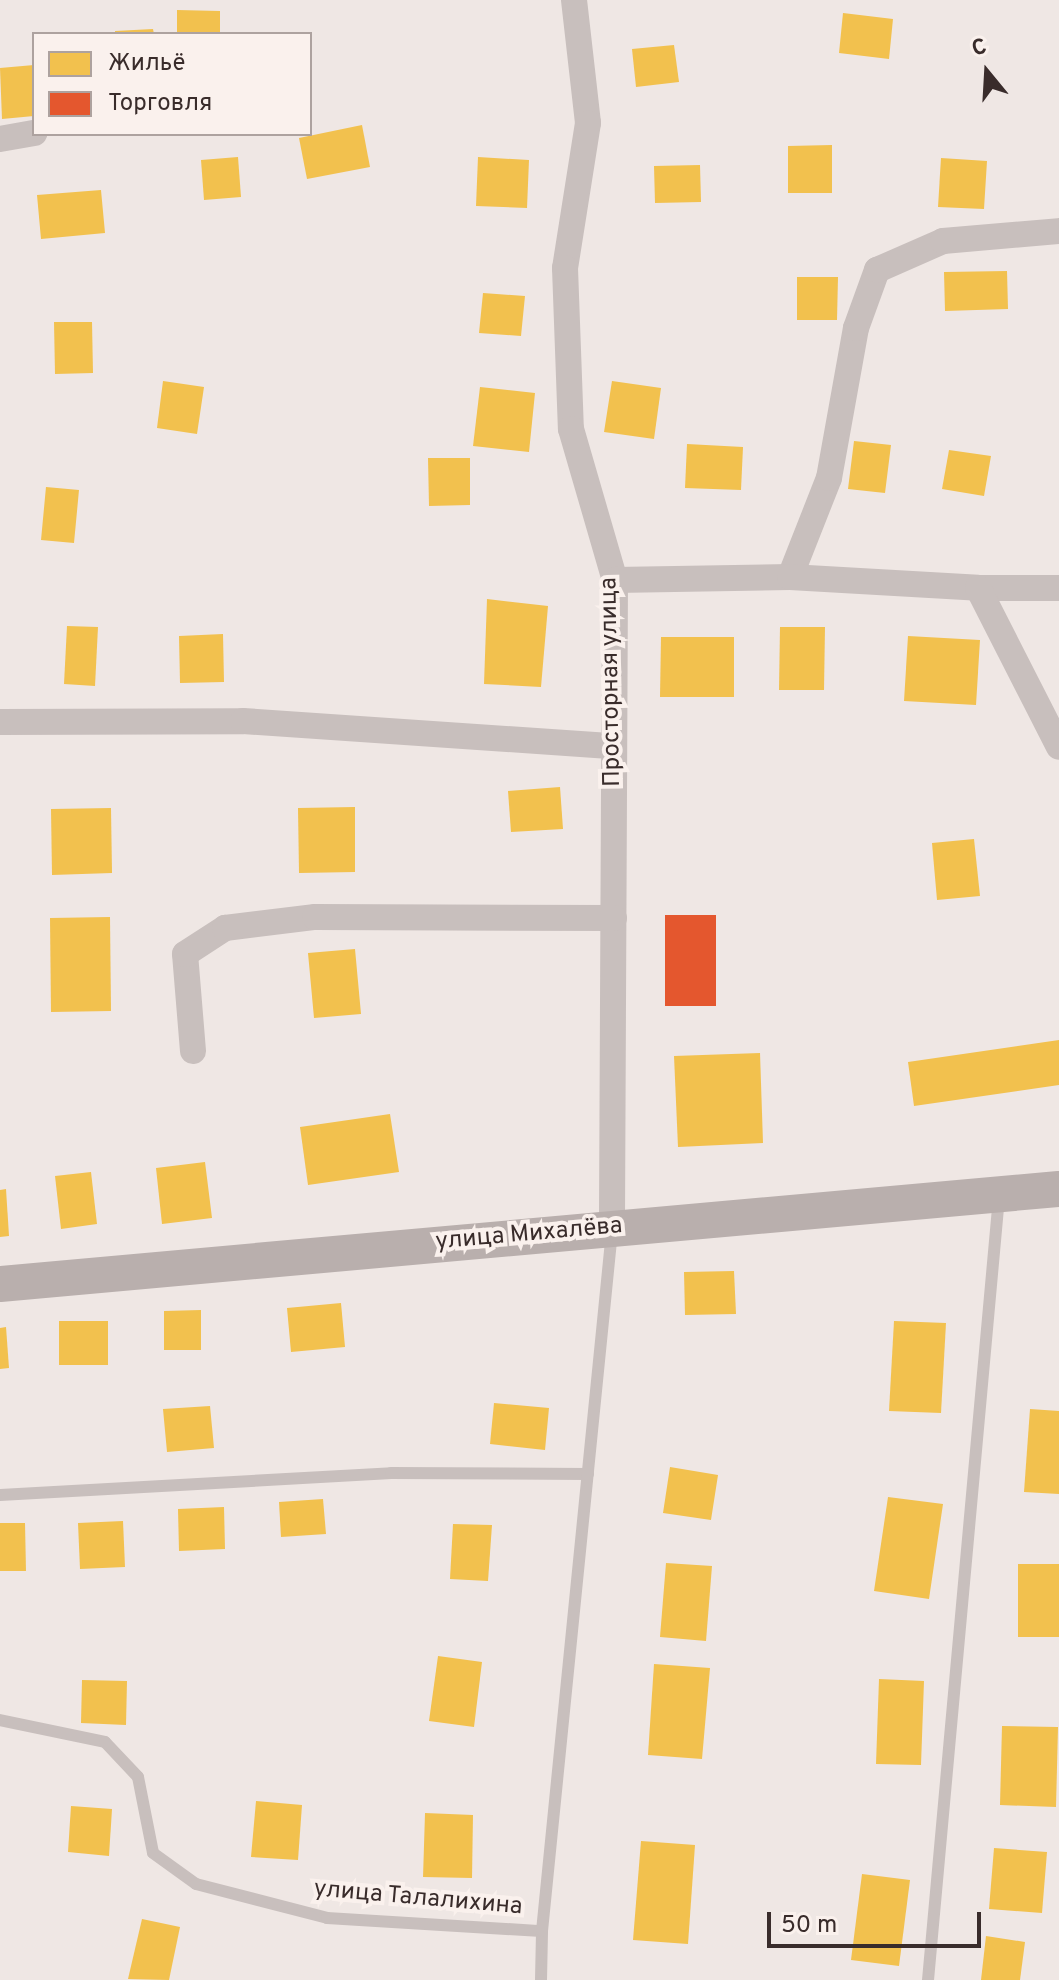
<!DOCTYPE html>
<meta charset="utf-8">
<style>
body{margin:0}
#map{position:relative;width:1059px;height:1980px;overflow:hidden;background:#efe7e4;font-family:Overpass,sans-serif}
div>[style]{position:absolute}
.homes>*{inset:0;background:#f2c14e}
.shops>*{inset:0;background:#e4572e}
.lane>*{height:12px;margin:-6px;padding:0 6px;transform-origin:6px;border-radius:6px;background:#c8bfbd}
.street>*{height:26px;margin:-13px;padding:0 13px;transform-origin:13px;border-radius:13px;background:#c8bfbd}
.secondary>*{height:36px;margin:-18px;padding:0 18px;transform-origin:18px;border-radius:18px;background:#b9afad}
span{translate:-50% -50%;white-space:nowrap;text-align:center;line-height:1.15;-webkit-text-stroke:8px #faf1ed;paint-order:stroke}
.street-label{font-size:24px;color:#392c2b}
.legend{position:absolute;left:32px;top:32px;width:280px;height:104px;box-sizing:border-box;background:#faf1ed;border:2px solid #ada29f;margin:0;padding:10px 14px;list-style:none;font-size:24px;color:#392c2b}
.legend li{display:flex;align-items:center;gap:16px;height:40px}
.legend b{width:40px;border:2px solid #ada29f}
.north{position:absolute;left:947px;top:32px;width:80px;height:80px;-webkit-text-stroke:6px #faf1ed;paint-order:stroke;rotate:342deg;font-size:22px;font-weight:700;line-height:32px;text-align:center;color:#392c2b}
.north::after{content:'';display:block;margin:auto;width:28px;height:36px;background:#392c2b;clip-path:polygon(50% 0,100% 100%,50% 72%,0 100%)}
.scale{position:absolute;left:767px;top:1912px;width:214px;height:36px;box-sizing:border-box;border:4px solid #392c2b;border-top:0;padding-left:10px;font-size:24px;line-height:28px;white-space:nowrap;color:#392c2b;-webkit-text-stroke:6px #faf1ed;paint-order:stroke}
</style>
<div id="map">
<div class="homes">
<i style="clip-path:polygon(177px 10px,220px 11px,220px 34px,177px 34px)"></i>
<i style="clip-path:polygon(843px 13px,893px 19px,889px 59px,839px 53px)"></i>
<i style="clip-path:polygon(153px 29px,154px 34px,115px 34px,115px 31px)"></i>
<i style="clip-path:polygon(674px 45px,679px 82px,636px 87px,632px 49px)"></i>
<i style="clip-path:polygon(34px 65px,34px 116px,2px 119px,0 68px)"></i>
<i style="clip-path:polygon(362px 125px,370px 167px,307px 179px,299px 138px)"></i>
<i style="clip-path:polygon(832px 145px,832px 193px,788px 193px,788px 146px)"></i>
<i style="clip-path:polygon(238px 157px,241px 197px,204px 200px,201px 160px)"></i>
<i style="clip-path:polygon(478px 157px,529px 160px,527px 208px,476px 206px)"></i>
<i style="clip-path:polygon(941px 158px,987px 161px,984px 209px,938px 207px)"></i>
<i style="clip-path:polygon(700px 165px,701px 202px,655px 203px,654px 166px)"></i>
<i style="clip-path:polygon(101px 190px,105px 233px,41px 239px,37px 195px)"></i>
<i style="clip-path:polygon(1007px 271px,1008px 309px,945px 311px,944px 272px)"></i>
<i style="clip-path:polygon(797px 277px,838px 277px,837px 320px,797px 320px)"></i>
<i style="clip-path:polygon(483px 293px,525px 296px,521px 336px,479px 333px)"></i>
<i style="clip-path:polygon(54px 322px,92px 322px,93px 373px,55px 374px)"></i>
<i style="clip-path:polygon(163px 381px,204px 387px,197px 434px,157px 428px)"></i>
<i style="clip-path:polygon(612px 381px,661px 388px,654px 439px,604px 432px)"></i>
<i style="clip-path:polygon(480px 387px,535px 393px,529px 452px,473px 446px)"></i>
<i style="clip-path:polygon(854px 441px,891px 445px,885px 493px,848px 489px)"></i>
<i style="clip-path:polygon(687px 444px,743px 447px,741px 490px,685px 488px)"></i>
<i style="clip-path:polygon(949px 450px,991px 456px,984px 496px,942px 489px)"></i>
<i style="clip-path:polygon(428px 458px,470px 458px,470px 505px,429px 506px)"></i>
<i style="clip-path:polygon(46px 487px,79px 490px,74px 543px,41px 540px)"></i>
<i style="clip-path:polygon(487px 599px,548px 606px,541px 687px,484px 684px)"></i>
<i style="clip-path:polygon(67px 626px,98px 627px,95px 686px,64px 684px)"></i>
<i style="clip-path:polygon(780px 627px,825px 627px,824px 690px,779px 690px)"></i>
<i style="clip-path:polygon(223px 634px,224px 682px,180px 683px,179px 636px)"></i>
<i style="clip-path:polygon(908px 636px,980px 640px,976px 705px,904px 701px)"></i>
<i style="clip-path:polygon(661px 637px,734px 637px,734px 697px,660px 697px)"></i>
<i style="clip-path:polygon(560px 787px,563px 829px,511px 832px,508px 791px)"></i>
<i style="clip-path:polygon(355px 807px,355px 872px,299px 873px,298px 808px)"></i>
<i style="clip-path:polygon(111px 808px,112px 873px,52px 875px,51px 809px)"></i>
<i style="clip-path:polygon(974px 839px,980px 896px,937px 900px,932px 843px)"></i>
<i style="clip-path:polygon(110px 917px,111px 1011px,51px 1012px,50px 918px)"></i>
<i style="clip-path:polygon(355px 949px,361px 1014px,314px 1018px,308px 953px)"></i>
<i style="clip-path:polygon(1059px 1040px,1059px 1085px,914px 1106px,908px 1062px)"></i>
<i style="clip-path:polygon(760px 1053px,763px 1143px,678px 1147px,674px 1056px)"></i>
<i style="clip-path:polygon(390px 1114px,399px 1172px,308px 1185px,300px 1127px)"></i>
<i style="clip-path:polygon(205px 1162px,212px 1218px,162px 1224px,156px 1168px)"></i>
<i style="clip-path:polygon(91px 1172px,97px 1224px,61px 1229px,55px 1176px)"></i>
<i style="clip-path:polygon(6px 1189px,9px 1236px,0 1237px,0 1190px)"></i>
<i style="clip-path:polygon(734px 1271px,736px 1314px,685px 1315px,684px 1272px)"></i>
<i style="clip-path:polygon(341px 1303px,345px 1347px,291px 1352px,287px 1308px)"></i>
<i style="clip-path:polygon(201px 1310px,201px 1350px,164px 1350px,164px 1311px)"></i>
<i style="clip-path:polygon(59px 1321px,108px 1321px,108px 1365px,59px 1365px)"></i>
<i style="clip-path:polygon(894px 1321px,946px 1323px,941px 1413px,889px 1411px)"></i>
<i style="clip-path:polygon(6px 1327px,9px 1368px,0 1369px,0 1328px)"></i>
<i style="clip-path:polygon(494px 1403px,549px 1408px,545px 1450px,490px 1444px)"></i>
<i style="clip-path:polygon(210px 1406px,214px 1448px,167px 1452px,163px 1409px)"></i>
<i style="clip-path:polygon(1030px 1409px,1059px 1411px,1059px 1494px,1024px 1492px)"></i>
<i style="clip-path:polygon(670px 1467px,718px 1475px,711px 1520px,663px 1513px)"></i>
<i style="clip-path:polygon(888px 1497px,943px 1504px,929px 1599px,874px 1591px)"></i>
<i style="clip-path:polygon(323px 1499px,326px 1534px,281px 1537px,279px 1502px)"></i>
<i style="clip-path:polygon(224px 1507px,225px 1549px,179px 1551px,178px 1509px)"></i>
<i style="clip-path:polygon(123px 1521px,125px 1567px,80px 1569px,78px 1523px)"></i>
<i style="clip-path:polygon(0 1523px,25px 1523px,26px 1571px,0 1571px)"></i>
<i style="clip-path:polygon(453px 1524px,492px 1525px,488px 1581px,450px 1579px)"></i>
<i style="clip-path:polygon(666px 1563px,712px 1566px,706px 1641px,660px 1637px)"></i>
<i style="clip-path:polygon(1018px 1564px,1059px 1564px,1059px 1637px,1018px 1637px)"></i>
<i style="clip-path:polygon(438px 1656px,482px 1662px,474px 1727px,429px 1721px)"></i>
<i style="clip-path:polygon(654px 1664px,710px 1668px,702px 1759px,648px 1755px)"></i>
<i style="clip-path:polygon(879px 1679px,924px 1681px,921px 1765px,876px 1764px)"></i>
<i style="clip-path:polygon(82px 1680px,127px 1681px,126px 1725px,81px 1723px)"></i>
<i style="clip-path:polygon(1002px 1726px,1058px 1727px,1056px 1807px,1000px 1805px)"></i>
<i style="clip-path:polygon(256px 1801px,302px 1805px,298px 1860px,251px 1857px)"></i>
<i style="clip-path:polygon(71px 1806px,112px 1809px,109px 1856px,68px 1852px)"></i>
<i style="clip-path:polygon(425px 1813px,473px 1815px,472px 1878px,423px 1877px)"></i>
<i style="clip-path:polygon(641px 1841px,695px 1845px,688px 1944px,633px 1940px)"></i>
<i style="clip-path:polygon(994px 1848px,1047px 1852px,1042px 1913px,989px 1909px)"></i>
<i style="clip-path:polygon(862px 1874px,910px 1880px,899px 1966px,851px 1960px)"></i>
<i style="clip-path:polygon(142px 1919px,180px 1927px,169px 1980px,128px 1979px)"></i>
<i style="clip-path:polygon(986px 1936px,1025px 1942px,1020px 1980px,981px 1980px)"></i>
</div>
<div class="shops">
<i style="clip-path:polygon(665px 915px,716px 915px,716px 1006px,665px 1006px)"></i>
</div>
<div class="lane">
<i style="left:0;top:1495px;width:392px;rotate:-3.2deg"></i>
<i style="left:391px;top:1473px;width:197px;rotate:0.3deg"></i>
<i style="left:0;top:1720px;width:107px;rotate:11.8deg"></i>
<i style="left:105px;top:1742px;width:48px;rotate:46.7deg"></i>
<i style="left:138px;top:1777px;width:77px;rotate:78.8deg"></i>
<i style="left:153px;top:1853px;width:53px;rotate:35.8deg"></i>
<i style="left:196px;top:1884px;width:135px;rotate:14.5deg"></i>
<i style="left:327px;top:1918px;width:215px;rotate:3.5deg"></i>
<i style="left:541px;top:1980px;width:49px;rotate:-88.8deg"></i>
<i style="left:542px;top:1931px;width:703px;rotate:-84.29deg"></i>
<i style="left:928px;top:1980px;width:786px;rotate:-84.82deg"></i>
</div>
<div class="street">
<i style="left:574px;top:0;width:124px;rotate:83.5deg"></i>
<i style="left:588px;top:123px;width:147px;rotate:99deg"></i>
<i style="left:565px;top:268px;width:161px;rotate:87.9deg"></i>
<i style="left:571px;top:429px;width:157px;rotate:73.8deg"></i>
<i style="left:615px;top:580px;width:648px;rotate:90.27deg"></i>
<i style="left:0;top:139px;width:35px;rotate:-10deg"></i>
<i style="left:790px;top:577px;width:106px;rotate:-68.5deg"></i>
<i style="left:829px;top:478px;width:152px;rotate:-79.8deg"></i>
<i style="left:856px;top:328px;width:62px;rotate:-70.1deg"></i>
<i style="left:877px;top:270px;width:72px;rotate:-23.7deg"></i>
<i style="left:943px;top:241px;width:116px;rotate:-4.9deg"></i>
<i style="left:615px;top:580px;width:175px;rotate:-1deg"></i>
<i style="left:790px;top:577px;width:188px;rotate:3.3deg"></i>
<i style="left:978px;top:588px;width:81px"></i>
<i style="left:978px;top:588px;width:178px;rotate:63deg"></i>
<i style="left:0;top:722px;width:243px;rotate:-0.2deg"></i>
<i style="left:243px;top:721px;width:371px;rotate:3.9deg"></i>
<i style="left:193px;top:1051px;width:97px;rotate:-94.7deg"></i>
<i style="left:185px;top:954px;width:48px;rotate:-33deg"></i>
<i style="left:225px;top:928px;width:91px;rotate:-7deg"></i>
<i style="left:315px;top:917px;width:299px;rotate:0.2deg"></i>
</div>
<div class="secondary">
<i style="left:0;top:1284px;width:1063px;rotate:-5.13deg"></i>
</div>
<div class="street-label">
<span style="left:612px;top:682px;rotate:-91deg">Просторная улица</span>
<span style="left:529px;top:1235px;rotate:-5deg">улица Михалёва</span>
<span style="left:418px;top:1899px;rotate:5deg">улица Талалихина</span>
</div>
<ul class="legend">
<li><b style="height:22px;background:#f2c14e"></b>Жильё</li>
<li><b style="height:22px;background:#e4572e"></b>Торговля</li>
</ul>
<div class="north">С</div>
<div class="scale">50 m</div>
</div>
